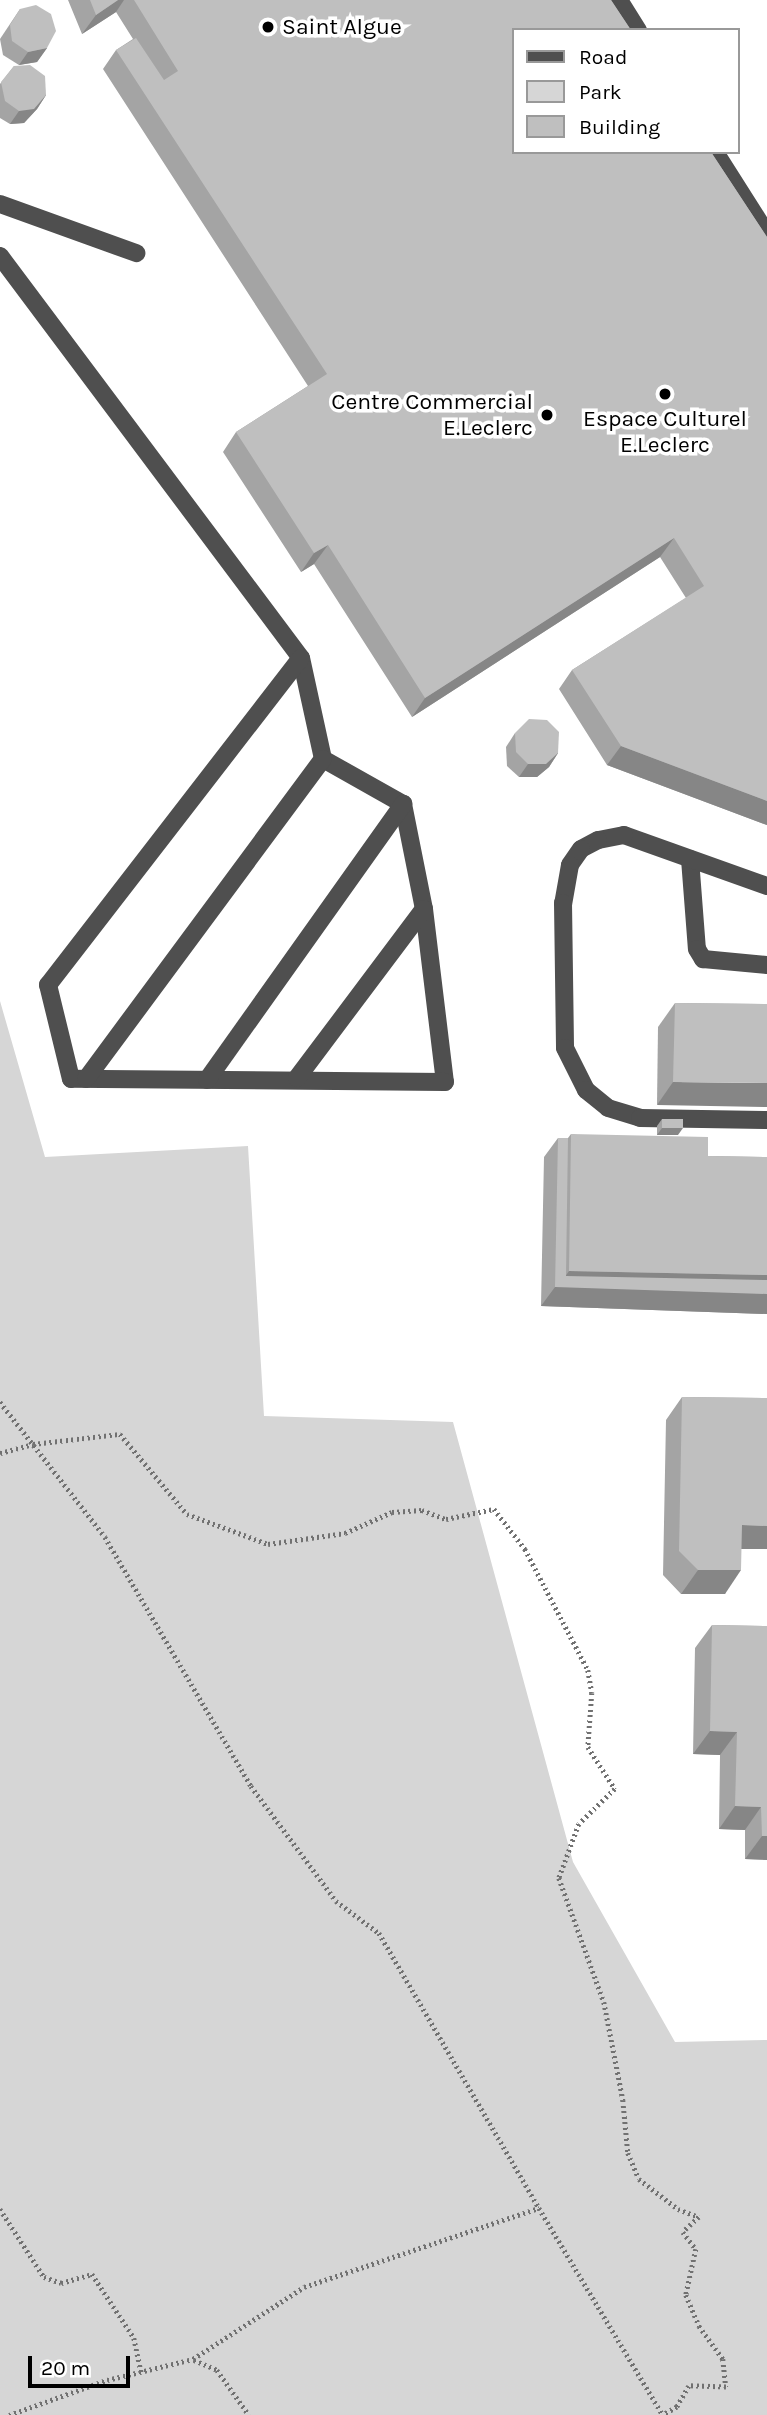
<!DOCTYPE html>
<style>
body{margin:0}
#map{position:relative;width:767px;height:2415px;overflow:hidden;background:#fff;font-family:Karla,sans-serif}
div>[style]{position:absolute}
.green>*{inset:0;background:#d6d6d6}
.path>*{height:4.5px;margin-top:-2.25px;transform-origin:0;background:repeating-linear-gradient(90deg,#717171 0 2px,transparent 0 5.5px)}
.minor>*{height:18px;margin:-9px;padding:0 9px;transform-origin:9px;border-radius:9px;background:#4f4f4f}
.wall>*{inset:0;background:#a4a4a4}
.shaded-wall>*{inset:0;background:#868686}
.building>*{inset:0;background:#bfbfbf}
.dots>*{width:19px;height:19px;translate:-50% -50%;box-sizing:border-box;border:4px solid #fff;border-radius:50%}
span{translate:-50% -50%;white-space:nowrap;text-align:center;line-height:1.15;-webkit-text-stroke:7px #fff;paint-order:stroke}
.poi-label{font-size:23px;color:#000}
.left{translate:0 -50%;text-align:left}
.right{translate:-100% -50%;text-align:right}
.legend{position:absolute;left:512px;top:28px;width:228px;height:126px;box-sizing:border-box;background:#fff;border:2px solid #999;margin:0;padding:9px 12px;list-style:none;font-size:21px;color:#000}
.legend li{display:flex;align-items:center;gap:14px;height:35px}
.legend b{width:35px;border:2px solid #999}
.scale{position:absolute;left:28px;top:2356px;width:102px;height:32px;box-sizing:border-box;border:4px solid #000;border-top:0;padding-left:9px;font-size:21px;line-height:24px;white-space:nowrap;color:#000;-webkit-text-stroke:5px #fff;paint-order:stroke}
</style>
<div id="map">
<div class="green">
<i style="clip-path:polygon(0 1001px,45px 1157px,248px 1146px,264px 1416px,453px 1422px,573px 1862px,675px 2042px,767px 2040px,767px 2415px,0 2415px)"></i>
</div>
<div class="path">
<i style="left:0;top:1402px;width:171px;rotate:52.1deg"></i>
<i style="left:105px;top:1537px;width:289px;rotate:59.6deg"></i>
<i style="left:251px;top:1786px;width:143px;rotate:53.5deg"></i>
<i style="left:336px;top:1901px;width:54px;rotate:36.7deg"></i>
<i style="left:379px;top:1933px;width:318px;rotate:59.8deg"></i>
<i style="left:0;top:1453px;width:34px;rotate:-15deg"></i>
<i style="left:33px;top:1444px;width:88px;rotate:-6.6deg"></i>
<i style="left:120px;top:1434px;width:104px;rotate:50.1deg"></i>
<i style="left:187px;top:1514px;width:86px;rotate:20.3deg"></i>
<i style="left:268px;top:1544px;width:78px;rotate:-8.1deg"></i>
<i style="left:345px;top:1533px;width:51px;rotate:-24.1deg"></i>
<i style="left:392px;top:1512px;width:30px;rotate:-4deg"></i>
<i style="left:422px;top:1510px;width:26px;rotate:21deg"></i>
<i style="left:446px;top:1519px;width:49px;rotate:-11.8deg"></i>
<i style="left:494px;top:1509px;width:51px;rotate:52.2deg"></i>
<i style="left:525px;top:1549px;width:136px;rotate:62.5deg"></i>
<i style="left:588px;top:1670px;width:23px;rotate:80deg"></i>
<i style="left:592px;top:1693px;width:54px;rotate:94.2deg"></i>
<i style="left:588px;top:1747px;width:50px;rotate:57.3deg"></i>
<i style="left:615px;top:1789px;width:50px;rotate:135.8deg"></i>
<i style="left:579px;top:1824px;width:58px;rotate:110.3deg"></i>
<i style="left:559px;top:1878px;width:132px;rotate:70.1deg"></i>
<i style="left:604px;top:2002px;width:100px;rotate:79deg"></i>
<i style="left:623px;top:2100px;width:53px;rotate:84.6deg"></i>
<i style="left:628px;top:2153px;width:28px;rotate:67deg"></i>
<i style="left:639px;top:2179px;width:49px;rotate:37.6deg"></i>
<i style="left:678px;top:2209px;width:22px;rotate:21deg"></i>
<i style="left:699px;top:2217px;width:22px;rotate:137deg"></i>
<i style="left:683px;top:2232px;width:21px;rotate:53deg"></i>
<i style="left:696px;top:2249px;width:47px;rotate:102.3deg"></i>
<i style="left:686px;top:2295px;width:34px;rotate:67deg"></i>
<i style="left:699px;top:2326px;width:41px;rotate:54deg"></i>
<i style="left:723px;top:2359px;width:28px;rotate:84deg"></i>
<i style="left:726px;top:2387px;width:37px;rotate:-178deg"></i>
<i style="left:689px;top:2386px;width:24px;rotate:120deg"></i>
<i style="left:677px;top:2407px;width:16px;rotate:150deg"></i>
<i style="left:0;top:2209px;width:81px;rotate:57.1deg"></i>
<i style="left:44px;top:2277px;width:18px;rotate:19deg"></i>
<i style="left:61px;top:2283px;width:32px;rotate:-16deg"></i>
<i style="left:92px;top:2274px;width:77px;rotate:56.7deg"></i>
<i style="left:134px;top:2338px;width:35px;rotate:78deg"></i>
<i style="left:194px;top:2360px;width:25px;rotate:23deg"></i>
<i style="left:217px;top:2370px;width:55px;rotate:54.6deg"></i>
<i style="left:9px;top:2415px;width:104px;rotate:-19.7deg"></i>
<i style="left:107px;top:2380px;width:89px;rotate:-13.7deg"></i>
<i style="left:193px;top:2359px;width:132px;rotate:-33deg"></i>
<i style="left:304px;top:2287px;width:248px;rotate:-18.6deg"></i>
<i style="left:539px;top:2208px;width:241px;rotate:59.1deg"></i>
</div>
<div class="minor">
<i style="left:619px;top:0;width:36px;rotate:58deg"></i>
<i style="left:715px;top:152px;width:97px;rotate:57.6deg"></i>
<i style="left:0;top:204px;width:145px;rotate:19.8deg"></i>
<i style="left:0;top:256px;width:502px;rotate:53.18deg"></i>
<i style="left:301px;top:658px;width:103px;rotate:77.7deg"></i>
<i style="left:323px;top:759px;width:92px;rotate:29.4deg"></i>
<i style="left:403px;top:804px;width:107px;rotate:78.7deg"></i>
<i style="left:424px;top:909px;width:174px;rotate:83.1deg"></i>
<i style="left:445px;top:1082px;width:374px;rotate:-179.5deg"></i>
<i style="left:71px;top:1079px;width:97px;rotate:-103.7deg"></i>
<i style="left:48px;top:985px;width:413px;rotate:-52.3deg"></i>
<i style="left:690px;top:859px;width:90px;rotate:85.6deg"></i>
<i style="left:697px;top:949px;width:12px;rotate:59deg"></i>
<i style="left:703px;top:959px;width:64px;rotate:5.4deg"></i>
<i style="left:767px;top:886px;width:152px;rotate:-160.4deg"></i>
<i style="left:624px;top:835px;width:26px;rotate:169deg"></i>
<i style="left:598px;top:840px;width:19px;rotate:152deg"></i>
<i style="left:581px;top:849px;width:19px;rotate:125deg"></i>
<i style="left:570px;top:865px;width:39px;rotate:100deg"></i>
<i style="left:563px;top:903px;width:145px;rotate:89.2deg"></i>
<i style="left:565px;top:1048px;width:47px;rotate:63.4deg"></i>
<i style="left:586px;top:1090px;width:28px;rotate:39deg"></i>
<i style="left:608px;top:1108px;width:34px;rotate:17deg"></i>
<i style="left:640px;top:1118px;width:127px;rotate:0.9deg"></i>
<i style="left:297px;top:1078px;width:211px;rotate:-53.1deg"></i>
<i style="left:86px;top:1079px;width:398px;rotate:-53.5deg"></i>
<i style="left:207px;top:1080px;width:339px;rotate:-54.6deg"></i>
</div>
<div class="wall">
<i style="clip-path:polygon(68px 0,611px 0,767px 237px,767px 825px,607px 765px,559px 689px,572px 670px,686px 598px,660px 557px,412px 717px,314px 564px,301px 572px,223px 452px,236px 432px,308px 386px,103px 69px,116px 50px,133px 39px,116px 12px,82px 34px)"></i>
<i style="clip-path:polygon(20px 9px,47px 48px,37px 62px,19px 65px,3px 55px,0 39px)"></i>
<i style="clip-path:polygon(14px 66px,46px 95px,37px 109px,24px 123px,10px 124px,0 118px,0 84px)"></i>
<i style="clip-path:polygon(515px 733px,558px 753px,549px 767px,537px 777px,519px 777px,507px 766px,506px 747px)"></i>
<i style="clip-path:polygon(675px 1003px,767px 1004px,657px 1105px,658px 1027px)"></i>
<i style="clip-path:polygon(662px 1119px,678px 1135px,657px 1135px,657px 1126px)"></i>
<i style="clip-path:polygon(571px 1134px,708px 1156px,767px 1157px,767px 1314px,541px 1306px,544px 1157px,558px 1138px,568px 1138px)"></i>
<i style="clip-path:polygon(682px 1397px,767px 1398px,767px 1549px,741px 1549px,725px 1594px,681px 1594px,663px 1575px,666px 1420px)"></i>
<i style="clip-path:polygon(712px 1625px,767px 1626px,767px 1860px,745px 1859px,745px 1830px,719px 1829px,720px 1755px,693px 1754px,695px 1648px)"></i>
</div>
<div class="shaded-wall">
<i style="clip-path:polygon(118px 0,124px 0,116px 12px,82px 34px,96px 15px)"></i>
<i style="clip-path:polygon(47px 48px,37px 62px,19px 65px,28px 52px)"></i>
<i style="clip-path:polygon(46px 95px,37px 109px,24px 123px,10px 124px,19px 111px)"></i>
<i style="clip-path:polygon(674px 538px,660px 557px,412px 717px,425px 698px)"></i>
<i style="clip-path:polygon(328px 545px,314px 564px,301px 572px,314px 553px)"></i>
<i style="clip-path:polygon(621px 746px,767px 801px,767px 825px,607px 765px)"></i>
<i style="clip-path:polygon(558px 753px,549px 767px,537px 777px,519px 777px,528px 764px)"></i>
<i style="clip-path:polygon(673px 1082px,767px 1083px,767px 1107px,657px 1105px)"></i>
<i style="clip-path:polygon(662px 1128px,683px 1128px,678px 1135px,657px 1135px)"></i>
<i style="clip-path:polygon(569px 1271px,767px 1275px,767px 1314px,541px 1306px,555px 1287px,558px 1287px)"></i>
<i style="clip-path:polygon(742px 1525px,767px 1526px,767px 1549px,725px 1549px)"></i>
<i style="clip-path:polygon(698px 1570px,741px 1570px,725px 1594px,681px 1594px)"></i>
<i style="clip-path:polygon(710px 1731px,737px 1732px,720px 1755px,693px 1754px)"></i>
<i style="clip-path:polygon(735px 1806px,761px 1807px,745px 1830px,719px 1829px)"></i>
<i style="clip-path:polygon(762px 1836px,767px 1836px,767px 1860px,745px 1859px)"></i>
</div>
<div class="building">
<i style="clip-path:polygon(90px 0,118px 0,96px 15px)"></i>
<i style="clip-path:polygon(134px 0,611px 0,631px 30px,513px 30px,513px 152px,711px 152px,767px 237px,767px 801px,621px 746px,572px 670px,704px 586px,674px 538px,425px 698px,328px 545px,314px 553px,236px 432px,327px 374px,116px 50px,136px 38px,164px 80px,178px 71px)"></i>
<i style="clip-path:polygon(36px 5px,51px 14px,56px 31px,47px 48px,28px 52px,12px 41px,10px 25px,20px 9px)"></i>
<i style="clip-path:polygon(30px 65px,45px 76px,46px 95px,34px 109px,19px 111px,5px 101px,1px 82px,14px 66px)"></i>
<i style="clip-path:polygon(529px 719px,547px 720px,559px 732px,558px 753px,546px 764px,528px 764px,516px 752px,515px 733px)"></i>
<i style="clip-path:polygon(675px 1003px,767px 1004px,767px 1083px,673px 1082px)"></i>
<i style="clip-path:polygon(662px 1119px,683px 1119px,683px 1128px,662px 1128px)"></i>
<i style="clip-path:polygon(571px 1134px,708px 1137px,708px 1156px,767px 1157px,767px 1275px,569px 1271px)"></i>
<i style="clip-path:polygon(558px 1138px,568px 1138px,566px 1276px,767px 1280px,767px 1294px,555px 1287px)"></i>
<i style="clip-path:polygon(682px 1397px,767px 1398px,767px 1526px,742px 1525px,741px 1570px,698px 1570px,679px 1551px)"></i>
<i style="clip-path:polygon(712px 1625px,767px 1626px,767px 1836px,762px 1836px,761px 1807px,735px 1806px,737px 1732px,710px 1731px)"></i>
</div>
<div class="dots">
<i style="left:268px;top:27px;background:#000"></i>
<i style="left:665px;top:394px;background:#000"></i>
<i style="left:547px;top:415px;background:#000"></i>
</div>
<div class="poi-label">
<span class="left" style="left:282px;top:27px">Saint Algue</span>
<span class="right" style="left:533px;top:415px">Centre Commercial<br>E.Leclerc</span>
<span style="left:665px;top:432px">Espace Culturel<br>E.Leclerc</span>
</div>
<ul class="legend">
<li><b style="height:9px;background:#4f4f4f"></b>Road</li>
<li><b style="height:19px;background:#d6d6d6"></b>Park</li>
<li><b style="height:19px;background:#bfbfbf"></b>Building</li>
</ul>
<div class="scale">20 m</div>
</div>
